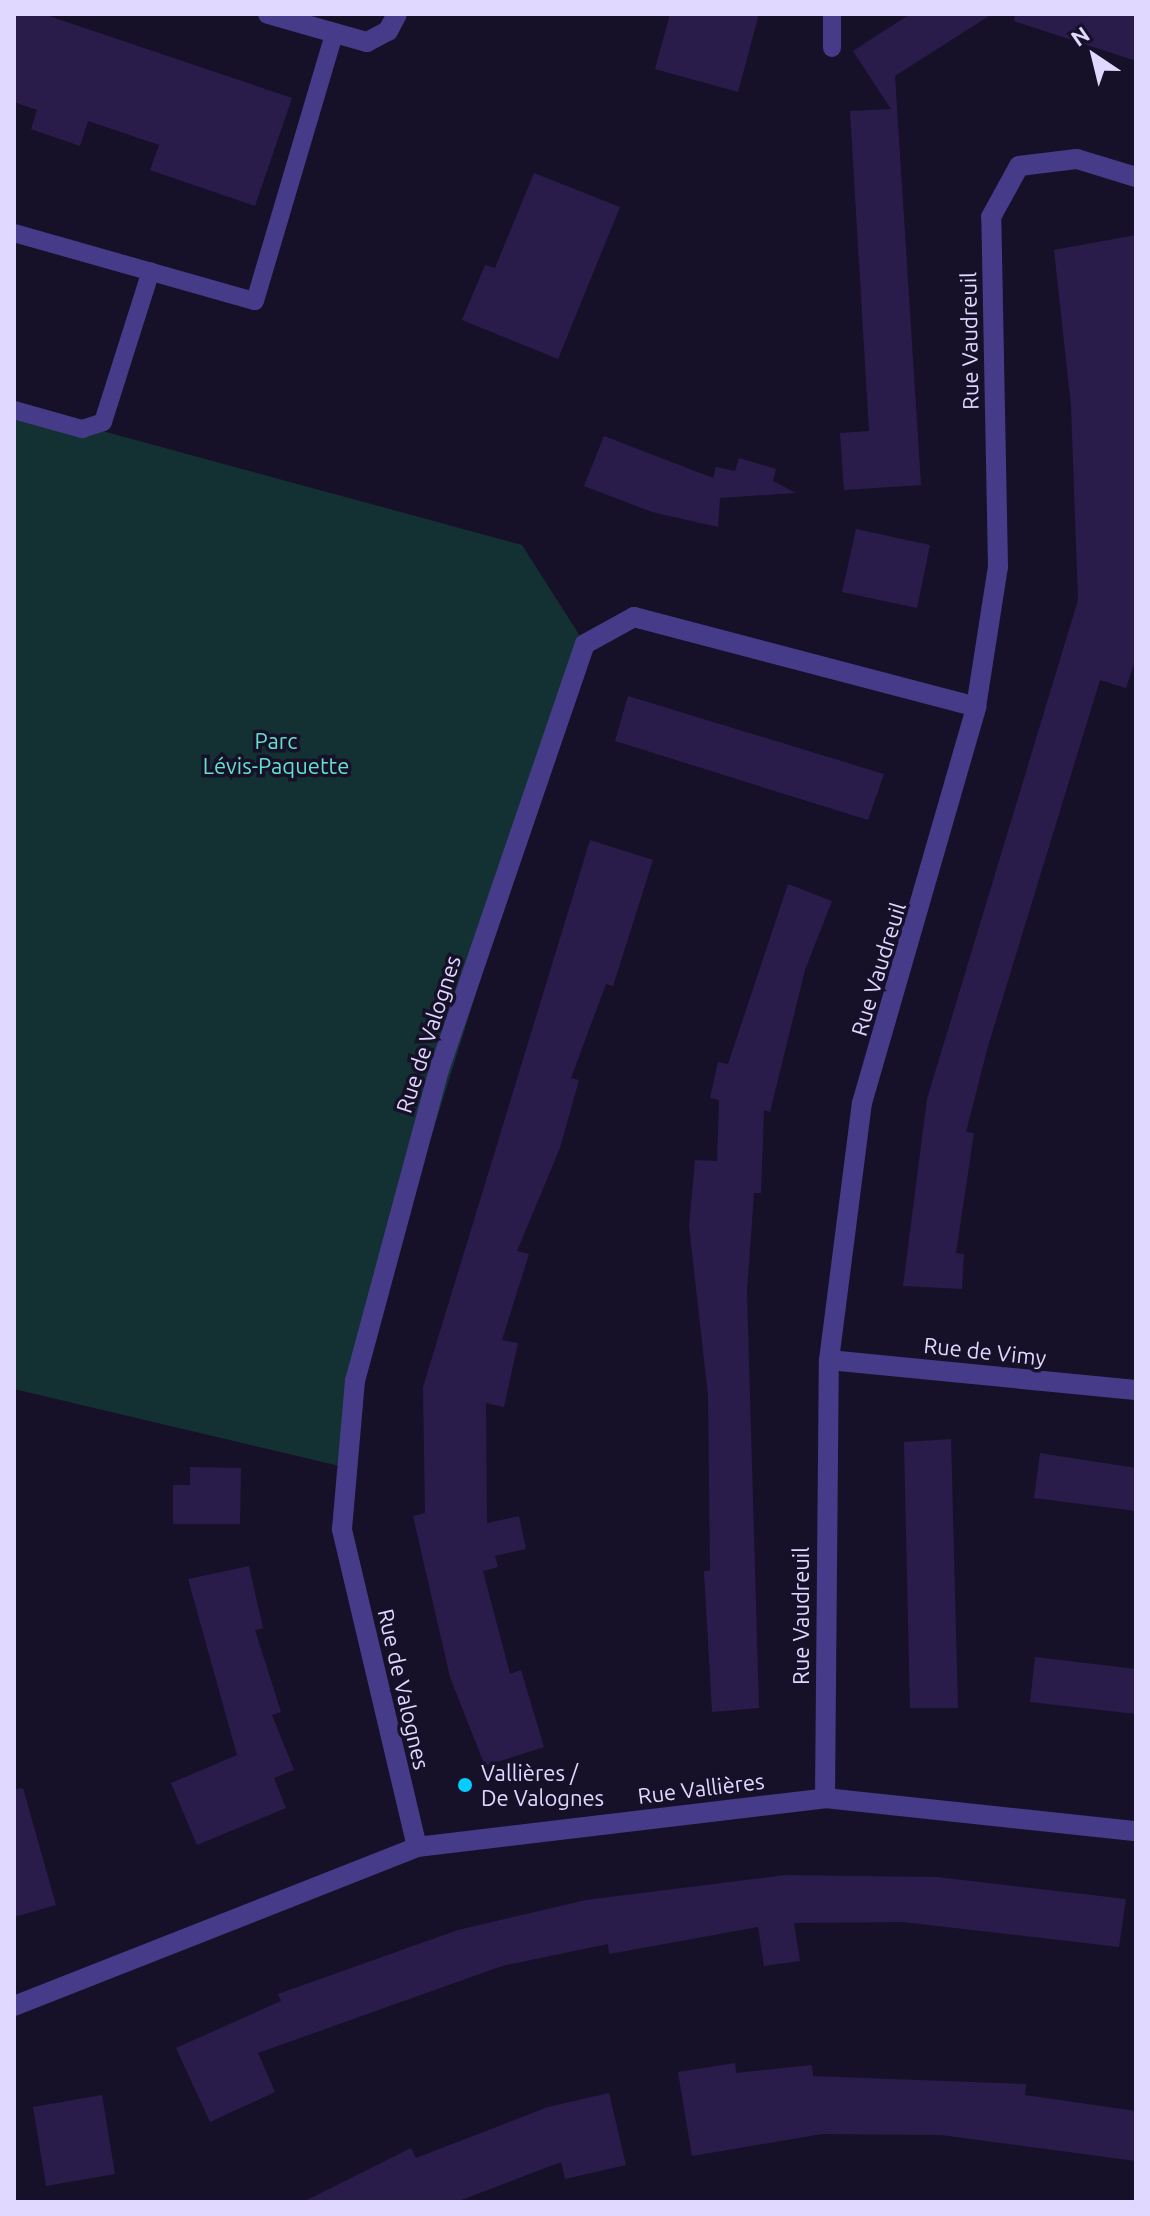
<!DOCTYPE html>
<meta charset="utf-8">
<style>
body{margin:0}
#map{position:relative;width:1150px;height:2216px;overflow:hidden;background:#171029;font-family:Ubuntu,sans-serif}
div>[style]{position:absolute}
.green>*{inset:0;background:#133133}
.building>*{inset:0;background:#2a1c4a}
.service>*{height:18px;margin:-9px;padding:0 9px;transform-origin:9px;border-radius:9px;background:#463b88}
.minor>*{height:20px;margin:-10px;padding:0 10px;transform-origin:10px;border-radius:10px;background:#463b88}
.dots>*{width:22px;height:22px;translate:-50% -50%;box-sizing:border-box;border:4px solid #171029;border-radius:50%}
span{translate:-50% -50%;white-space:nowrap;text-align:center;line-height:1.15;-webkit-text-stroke:7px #171029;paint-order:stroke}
.street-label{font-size:22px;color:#e0d8ff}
.park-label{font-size:22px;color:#62e1ce}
.poi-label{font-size:22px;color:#e0d8ff}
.left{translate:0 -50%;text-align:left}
.frame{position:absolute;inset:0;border:16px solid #e0d8ff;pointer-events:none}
.north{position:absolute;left:1054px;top:16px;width:80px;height:80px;-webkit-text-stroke:6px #171029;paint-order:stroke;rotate:325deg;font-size:22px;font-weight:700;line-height:32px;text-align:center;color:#e0d8ff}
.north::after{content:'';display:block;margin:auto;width:28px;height:36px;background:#e0d8ff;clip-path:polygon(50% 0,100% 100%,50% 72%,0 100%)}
</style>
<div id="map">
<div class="green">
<i style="clip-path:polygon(14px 407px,522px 545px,585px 644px,355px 1381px,348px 1468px,14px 1389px)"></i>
</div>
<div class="building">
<i style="clip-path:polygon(14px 14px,43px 14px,292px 98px,255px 206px,150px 170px,159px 145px,88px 121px,80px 146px,31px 129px,37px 110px,14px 102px)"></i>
<i style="clip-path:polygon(670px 14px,759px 14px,738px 92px,655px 69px)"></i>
<i style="clip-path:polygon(910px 14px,992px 14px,895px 76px,921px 485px,844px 490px,840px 433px,869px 431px,850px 111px,891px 109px,853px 51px)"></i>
<i style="clip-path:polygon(1015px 14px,1136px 14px,1136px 61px,1014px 21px)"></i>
<i style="clip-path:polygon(534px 173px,620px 207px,558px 359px,462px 320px,485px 265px,495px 268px)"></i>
<i style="clip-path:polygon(1136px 235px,1136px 658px,1126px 688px,1100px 680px,988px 1046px,966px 1132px,974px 1133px,956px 1253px,964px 1254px,962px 1289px,903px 1286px,927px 1099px,1078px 600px,1071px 406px,1054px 250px)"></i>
<i style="clip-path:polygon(604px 436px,713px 478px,716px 467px,735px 471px,739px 458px,776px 469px,773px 481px,796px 493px,720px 498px,718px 527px,652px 512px,584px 486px)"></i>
<i style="clip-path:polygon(856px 529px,930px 545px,917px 608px,842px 592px)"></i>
<i style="clip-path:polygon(628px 696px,884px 774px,868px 820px,615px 741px)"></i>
<i style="clip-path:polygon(590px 840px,653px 860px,613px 986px,606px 984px,571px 1078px,579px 1080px,560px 1148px,517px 1251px,529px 1254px,502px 1340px,518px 1343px,504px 1407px,486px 1403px,487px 1523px,519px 1516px,526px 1549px,495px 1556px,498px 1567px,483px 1571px,510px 1674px,521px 1670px,544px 1747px,485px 1766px,450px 1677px,413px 1516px,425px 1513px,423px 1387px)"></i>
<i style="clip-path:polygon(788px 884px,832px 901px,805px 970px,770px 1112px,764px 1110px,761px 1193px,754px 1193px,747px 1292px,759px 1708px,712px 1712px,704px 1571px,710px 1571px,708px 1395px,689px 1226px,695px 1160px,717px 1161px,719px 1100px,710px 1098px,718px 1062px,728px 1064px)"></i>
<i style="clip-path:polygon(951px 1439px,958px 1708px,910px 1708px,904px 1442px)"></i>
<i style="clip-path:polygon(1040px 1453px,1136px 1468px,1136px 1511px,1034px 1498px)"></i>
<i style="clip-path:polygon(190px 1467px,241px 1468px,240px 1524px,173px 1524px,173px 1485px,190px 1485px)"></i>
<i style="clip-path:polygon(249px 1566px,263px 1628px,255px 1630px,281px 1712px,272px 1715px,294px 1770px,274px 1778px,286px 1808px,197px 1845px,171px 1783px,237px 1755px,188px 1579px)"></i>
<i style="clip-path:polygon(1035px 1657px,1136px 1669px,1136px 1714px,1030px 1702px)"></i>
<i style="clip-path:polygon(23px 1788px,56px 1905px,14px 1917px,14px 1789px)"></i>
<i style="clip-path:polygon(785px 1875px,937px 1877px,1126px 1899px,1119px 1947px,903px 1922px,794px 1923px,800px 1961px,764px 1966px,758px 1927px,609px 1954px,608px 1944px,502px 1966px,258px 2053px,275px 2092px,210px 2122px,176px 2048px,281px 2001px,278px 1994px,458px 1930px,586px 1900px)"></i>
<i style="clip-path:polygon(735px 2063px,736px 2073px,812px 2065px,813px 2076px,1026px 2084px,1025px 2095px,1136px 2111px,1136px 2161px,941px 2135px,822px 2134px,692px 2156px,678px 2072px)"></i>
<i style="clip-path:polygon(609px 2093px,626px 2165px,565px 2179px,561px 2162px,456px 2202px,303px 2202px,411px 2148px,416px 2158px,548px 2107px)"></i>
<i style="clip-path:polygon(102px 2095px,115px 2174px,46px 2186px,33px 2107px)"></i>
</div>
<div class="service">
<i style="left:832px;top:14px;width:34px;rotate:90deg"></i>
<i style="left:14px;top:233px;width:250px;rotate:15.8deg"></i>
<i style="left:255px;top:301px;width:277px;rotate:-73.5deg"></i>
<i style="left:14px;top:410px;width:71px;rotate:15.6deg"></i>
<i style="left:82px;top:429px;width:22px;rotate:-18deg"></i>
<i style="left:103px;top:422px;width:158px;rotate:-72.4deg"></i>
</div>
<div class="minor">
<i style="left:268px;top:14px;width:103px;rotate:15.8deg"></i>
<i style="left:367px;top:42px;width:24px;rotate:-28deg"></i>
<i style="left:388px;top:31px;width:19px;rotate:-62deg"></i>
<i style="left:829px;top:1360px;width:308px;rotate:5.6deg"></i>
<i style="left:825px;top:1798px;width:438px;rotate:-89.5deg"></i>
<i style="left:829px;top:1360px;width:259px;rotate:-82.7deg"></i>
<i style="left:862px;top:1103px;width:412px;rotate:-73.9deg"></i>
<i style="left:976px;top:707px;width:142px;rotate:-81.1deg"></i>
<i style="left:998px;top:567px;width:350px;rotate:-91.1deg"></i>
<i style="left:991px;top:217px;width:58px;rotate:-61.2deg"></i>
<i style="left:1019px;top:166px;width:58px;rotate:-6.9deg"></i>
<i style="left:1077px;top:159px;width:62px;rotate:17deg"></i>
<i style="left:417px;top:1847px;width:327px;rotate:-103.3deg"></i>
<i style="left:342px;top:1529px;width:149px;rotate:-85deg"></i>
<i style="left:355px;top:1381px;width:322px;rotate:-74.9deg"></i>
<i style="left:439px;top:1070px;width:450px;rotate:-71.1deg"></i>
<i style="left:585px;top:644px;width:56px;rotate:-28.9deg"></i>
<i style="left:634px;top:617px;width:354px;rotate:14.7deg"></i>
<i style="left:14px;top:2006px;width:433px;rotate:-21.5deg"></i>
<i style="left:417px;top:1847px;width:411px;rotate:-6.8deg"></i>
<i style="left:825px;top:1798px;width:313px;rotate:6.1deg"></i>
</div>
<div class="dots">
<i style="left:465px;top:1785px;background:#04cdff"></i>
</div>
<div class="street-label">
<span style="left:969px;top:341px;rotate:-91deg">Rue Vaudreuil</span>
<span style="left:878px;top:969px;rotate:-73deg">Rue Vaudreuil</span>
<span style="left:428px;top:1034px;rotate:-72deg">Rue de Valognes</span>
<span style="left:985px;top:1351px;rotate:6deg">Rue de Vimy</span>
<span style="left:801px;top:1616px;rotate:-90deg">Rue Vaudreuil</span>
<span style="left:404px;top:1689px;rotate:77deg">Rue de Valognes</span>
<span style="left:701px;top:1788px;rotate:-7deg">Rue Vallières</span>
</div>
<div class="park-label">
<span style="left:276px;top:753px">Parc<br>Lévis-Paquette</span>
</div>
<div class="poi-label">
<span class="left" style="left:481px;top:1785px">Vallières /<br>De Valognes</span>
</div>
<div class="frame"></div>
<div class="north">N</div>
</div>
